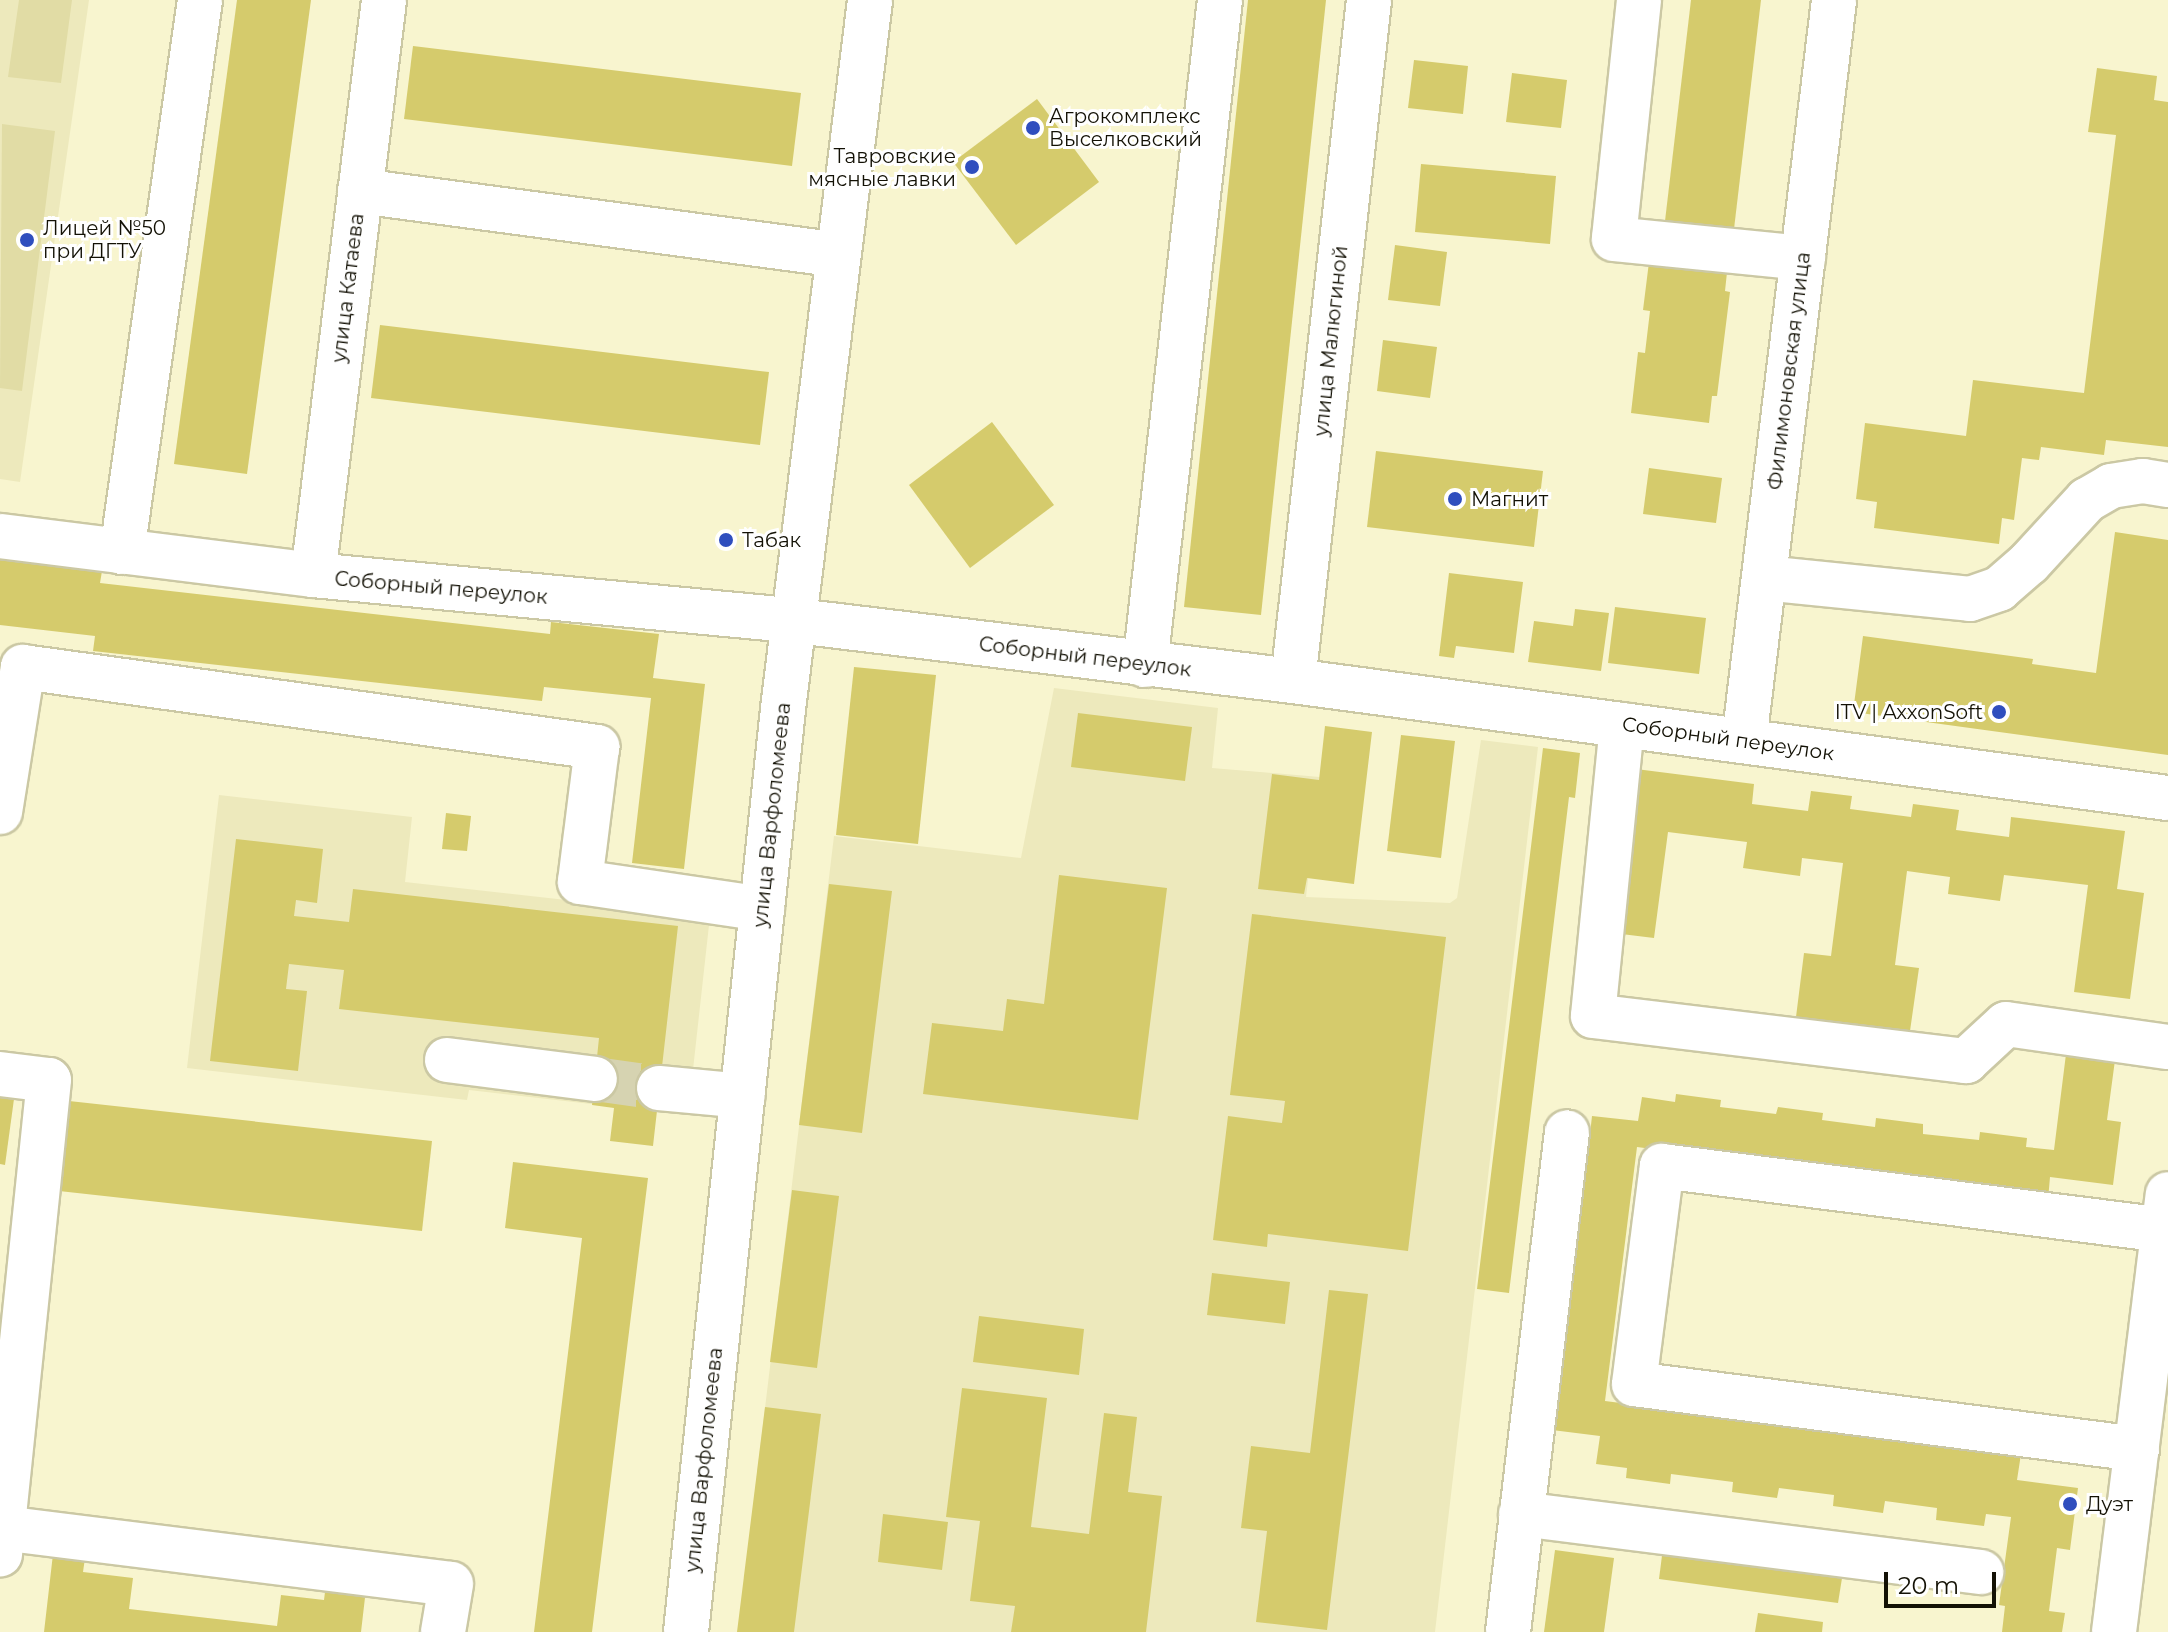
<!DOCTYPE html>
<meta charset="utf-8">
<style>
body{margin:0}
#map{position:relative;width:2168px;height:1632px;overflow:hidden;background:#f8f5cf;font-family:Montserrat,sans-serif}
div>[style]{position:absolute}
.built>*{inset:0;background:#ede9bc}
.green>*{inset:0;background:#e1dca5}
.building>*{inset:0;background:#d5cb6c}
.minor-tunnel>*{height:44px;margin-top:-22px;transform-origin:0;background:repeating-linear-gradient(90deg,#d6d3b1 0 44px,transparent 0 66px)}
.roads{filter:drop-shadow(2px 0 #cbc8a4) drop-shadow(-2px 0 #cbc8a4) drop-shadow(0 2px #cbc8a4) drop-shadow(0 -2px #cbc8a4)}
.minor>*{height:44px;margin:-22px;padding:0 22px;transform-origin:22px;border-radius:22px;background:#fff}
.major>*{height:44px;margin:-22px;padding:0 22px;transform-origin:22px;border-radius:22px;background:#fff}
.dots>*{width:22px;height:22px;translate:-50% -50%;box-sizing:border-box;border:4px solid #fff;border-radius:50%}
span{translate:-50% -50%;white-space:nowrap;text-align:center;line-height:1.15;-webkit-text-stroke:6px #fff;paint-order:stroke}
.poi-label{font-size:20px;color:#131105}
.left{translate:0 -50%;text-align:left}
.right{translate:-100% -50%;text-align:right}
.street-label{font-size:20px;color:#131105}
.scale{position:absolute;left:1884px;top:1572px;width:112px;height:36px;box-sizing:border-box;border:4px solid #131105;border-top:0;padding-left:10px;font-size:24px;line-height:28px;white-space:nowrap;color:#131105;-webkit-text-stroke:6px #fff;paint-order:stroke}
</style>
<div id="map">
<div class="built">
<i style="clip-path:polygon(0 0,89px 0,20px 482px,0 479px)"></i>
<i style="clip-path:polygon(1054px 688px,1218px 708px,1212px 768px,1320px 777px,1306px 897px,1450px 903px,1457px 898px,1481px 740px,1538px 747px,1435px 1632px,738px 1632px,834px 836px,1021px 858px)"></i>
<i style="clip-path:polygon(219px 795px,412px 817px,405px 882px,710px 916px,688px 1115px,469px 1090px,467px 1100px,187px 1068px)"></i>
</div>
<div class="green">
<i style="clip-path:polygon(19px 0,72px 0,61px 83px,8px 77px)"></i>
<i style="clip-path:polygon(2px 124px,55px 131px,22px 391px,0 388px)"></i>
</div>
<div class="building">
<i style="clip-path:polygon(237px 0,311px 0,247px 474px,174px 464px)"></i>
<i style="clip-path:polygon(1248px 0,1326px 0,1261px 615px,1184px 607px)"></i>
<i style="clip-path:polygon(1691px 0,1761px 0,1734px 229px,1665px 221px)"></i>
<i style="clip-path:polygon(413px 46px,801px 93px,792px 166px,404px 119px)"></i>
<i style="clip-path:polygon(1414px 60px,1468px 66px,1463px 114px,1408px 108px)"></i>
<i style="clip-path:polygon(2097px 68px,2157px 76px,2154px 100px,2168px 102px,2168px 447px,2106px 440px,2104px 455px,2041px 447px,2039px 460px,2022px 458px,2014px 520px,2002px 518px,1999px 544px,1874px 528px,1877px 502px,1856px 499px,1865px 423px,1966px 436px,1973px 380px,2084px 393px,2116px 135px,2088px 132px)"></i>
<i style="clip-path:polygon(1512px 73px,1567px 80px,1561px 128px,1506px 122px)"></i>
<i style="clip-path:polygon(1037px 99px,1099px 182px,1016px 245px,953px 162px)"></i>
<i style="clip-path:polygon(1421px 164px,1556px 176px,1550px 244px,1415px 232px)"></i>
<i style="clip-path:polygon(1395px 245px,1447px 252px,1440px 306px,1388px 300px)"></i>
<i style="clip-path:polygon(1650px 254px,1728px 263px,1725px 291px,1730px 292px,1717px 396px,1712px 396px,1709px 423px,1631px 413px,1638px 352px,1645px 353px,1650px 311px,1643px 310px)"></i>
<i style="clip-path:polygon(380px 325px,769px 372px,760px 445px,371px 398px)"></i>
<i style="clip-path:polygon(1383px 340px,1437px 347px,1430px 398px,1377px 391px)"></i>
<i style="clip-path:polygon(992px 422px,1054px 505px,970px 568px,909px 485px)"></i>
<i style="clip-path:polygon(1376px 451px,1543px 471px,1534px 547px,1367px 527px)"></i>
<i style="clip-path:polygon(1649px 468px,1722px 478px,1716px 523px,1643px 514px)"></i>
<i style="clip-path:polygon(2115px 532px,2168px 540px,2168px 755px,1853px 712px,1863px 636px,2033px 659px,2032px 664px,2096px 673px)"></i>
<i style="clip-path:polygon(0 560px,102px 571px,100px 583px,550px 634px,551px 622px,659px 634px,653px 678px,705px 684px,684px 869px,632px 863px,651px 698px,544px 687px,542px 701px,93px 651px,95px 636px,0 625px)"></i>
<i style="clip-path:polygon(1449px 573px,1523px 582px,1514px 653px,1456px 646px,1454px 658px,1439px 656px)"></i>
<i style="clip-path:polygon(1615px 607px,1706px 618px,1699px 674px,1608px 663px)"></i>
<i style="clip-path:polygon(1575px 609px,1609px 613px,1601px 671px,1528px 662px,1534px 621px,1573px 626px)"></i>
<i style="clip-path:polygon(854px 667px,936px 675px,918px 844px,836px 835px)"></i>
<i style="clip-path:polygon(1078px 713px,1192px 727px,1185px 781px,1071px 767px)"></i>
<i style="clip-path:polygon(1325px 726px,1372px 732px,1354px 884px,1307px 878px,1304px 894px,1258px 889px,1272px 774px,1319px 780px)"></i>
<i style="clip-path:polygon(1401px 735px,1455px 741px,1441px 858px,1387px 851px)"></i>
<i style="clip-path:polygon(1543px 748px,1580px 753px,1575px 798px,1569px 797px,1509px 1293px,1477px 1289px)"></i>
<i style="clip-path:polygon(1636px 769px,1754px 784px,1752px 804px,1808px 811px,1811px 791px,1852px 796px,1850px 809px,1911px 817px,1913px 804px,1959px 810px,1956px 830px,2009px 837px,2011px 817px,2125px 831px,2117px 889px,2144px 893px,2130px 999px,2074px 992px,2088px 885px,2004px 875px,2000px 901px,1948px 894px,1950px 877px,1907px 871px,1895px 965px,1919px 968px,1910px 1031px,1796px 1017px,1804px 953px,1831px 956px,1843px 863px,1802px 858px,1800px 876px,1743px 868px,1747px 842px,1668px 832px,1654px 938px,1597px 931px)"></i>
<i style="clip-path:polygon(446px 813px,471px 816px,467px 851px,442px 849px)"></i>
<i style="clip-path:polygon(236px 839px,323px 849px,317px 903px,296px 900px,294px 916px,349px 922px,353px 889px,678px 926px,653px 1146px,610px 1141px,614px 1108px,592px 1105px,599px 1038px,339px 1009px,344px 970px,289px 964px,286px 989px,307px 991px,298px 1071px,210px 1061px)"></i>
<i style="clip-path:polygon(1059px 875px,1167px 888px,1138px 1120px,923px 1094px,932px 1023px,1003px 1031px,1007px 999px,1044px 1004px)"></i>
<i style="clip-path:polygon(829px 884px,892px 891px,862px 1133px,799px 1125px)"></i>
<i style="clip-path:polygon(1252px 914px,1446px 937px,1408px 1251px,1268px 1234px,1267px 1247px,1213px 1240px,1228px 1116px,1282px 1123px,1285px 1101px,1230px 1095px)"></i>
<i style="clip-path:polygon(2066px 1054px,2115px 1060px,2107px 1120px,2121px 1122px,2113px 1185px,2050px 1177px,2048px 1200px,1637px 1147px,1605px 1401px,2021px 1454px,2017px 1480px,2078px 1488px,2070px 1550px,2057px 1548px,2049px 1611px,2065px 1613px,2062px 1632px,2002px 1632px,2005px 1606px,1999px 1605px,2011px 1517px,1986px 1514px,1984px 1526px,1936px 1520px,1937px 1508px,1885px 1501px,1883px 1513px,1833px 1506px,1834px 1495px,1779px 1488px,1777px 1498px,1732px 1492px,1733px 1482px,1671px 1474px,1670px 1484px,1626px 1478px,1627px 1468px,1596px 1464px,1600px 1436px,1552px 1430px,1565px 1248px,1575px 1249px,1582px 1192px,1572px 1191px,1578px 1142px,1589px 1143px,1592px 1116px,1638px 1121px,1642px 1097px,1675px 1102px,1676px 1094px,1721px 1100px,1720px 1107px,1776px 1114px,1778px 1107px,1823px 1113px,1822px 1120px,1875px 1127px,1876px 1118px,1923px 1124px,1923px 1134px,1979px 1140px,1980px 1132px,2027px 1138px,2026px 1147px,2054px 1150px)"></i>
<i style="clip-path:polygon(0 1097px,14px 1099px,5px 1165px,0 1164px)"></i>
<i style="clip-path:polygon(69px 1101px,432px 1141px,422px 1231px,59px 1191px)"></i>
<i style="clip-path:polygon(513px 1162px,648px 1178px,592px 1632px,534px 1632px,582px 1238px,505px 1228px)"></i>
<i style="clip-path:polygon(792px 1190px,839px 1196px,817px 1368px,770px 1362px)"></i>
<i style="clip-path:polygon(1212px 1273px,1290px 1282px,1285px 1324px,1207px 1315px)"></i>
<i style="clip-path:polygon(1329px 1290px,1368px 1294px,1327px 1630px,1256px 1622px,1267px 1531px,1241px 1528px,1251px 1446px,1310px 1453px)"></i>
<i style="clip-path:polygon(979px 1316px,1084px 1329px,1079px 1375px,973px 1362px)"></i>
<i style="clip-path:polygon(962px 1388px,1047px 1398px,1031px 1527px,1089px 1534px,1104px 1413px,1137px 1417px,1128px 1492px,1162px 1496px,1146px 1632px,1011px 1632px,1015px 1606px,970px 1601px,980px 1521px,946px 1517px)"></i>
<i style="clip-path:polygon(765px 1407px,821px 1414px,794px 1632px,737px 1632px)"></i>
<i style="clip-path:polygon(883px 1514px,948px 1522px,942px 1570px,878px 1562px)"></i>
<i style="clip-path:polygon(1663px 1548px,1843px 1572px,1838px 1603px,1659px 1579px)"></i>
<i style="clip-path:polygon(1555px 1550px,1614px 1558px,1604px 1632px,1544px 1632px)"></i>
<i style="clip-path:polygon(53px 1554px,85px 1558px,83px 1572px,133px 1578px,129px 1609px,277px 1626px,281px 1595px,324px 1600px,326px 1584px,366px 1589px,361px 1632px,44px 1632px)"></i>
<i style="clip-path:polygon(1758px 1613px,1823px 1622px,1822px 1632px,1755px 1632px)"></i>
</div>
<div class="minor-tunnel">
<i style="left:595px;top:1079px;width:65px;rotate:8deg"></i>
</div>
<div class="roads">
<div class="minor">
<i style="left:1639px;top:0;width:240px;rotate:96deg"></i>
<i style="left:1614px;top:239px;width:190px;rotate:5.7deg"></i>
<i style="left:360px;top:191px;width:482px;rotate:7.6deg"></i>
<i style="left:0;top:536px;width:315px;rotate:7.1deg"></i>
<i style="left:313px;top:575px;width:486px;rotate:5.4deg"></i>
<i style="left:797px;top:621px;width:500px;rotate:6.9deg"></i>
<i style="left:1293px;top:681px;width:883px;rotate:7.62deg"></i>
<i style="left:122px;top:552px;width:557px;rotate:-81.96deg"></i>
<i style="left:313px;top:575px;width:579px;rotate:-82.96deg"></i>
<i style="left:1764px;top:578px;width:207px;rotate:5.8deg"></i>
<i style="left:1970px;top:599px;width:31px;rotate:-19deg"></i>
<i style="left:1999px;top:589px;width:40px;rotate:-41deg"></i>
<i style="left:2029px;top:563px;width:86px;rotate:-47.4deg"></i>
<i style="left:2087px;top:500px;width:28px;rotate:-30deg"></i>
<i style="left:2111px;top:486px;width:32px;rotate:-9deg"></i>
<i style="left:2143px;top:481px;width:25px;rotate:9deg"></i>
<i style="left:1145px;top:665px;width:669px;rotate:-83.57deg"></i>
<i style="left:1293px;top:681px;width:685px;rotate:-83.63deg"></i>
<i style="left:1622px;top:725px;width:292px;rotate:95.7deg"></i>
<i style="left:1593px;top:1016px;width:376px;rotate:6.9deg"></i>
<i style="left:1966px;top:1061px;width:54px;rotate:-42.8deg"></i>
<i style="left:2006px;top:1024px;width:164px;rotate:8.1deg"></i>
<i style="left:1744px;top:741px;width:746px;rotate:-83.07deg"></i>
<i style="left:0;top:812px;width:147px;rotate:-81deg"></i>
<i style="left:23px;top:667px;width:580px;rotate:7.93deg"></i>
<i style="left:597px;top:747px;width:136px;rotate:97.2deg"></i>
<i style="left:580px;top:882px;width:184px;rotate:8.4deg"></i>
<i style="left:447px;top:1060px;width:149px;rotate:7.3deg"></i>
<i style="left:0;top:1074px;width:49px;rotate:7deg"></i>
<i style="left:49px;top:1080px;width:477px;rotate:95.9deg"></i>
<i style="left:659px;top:1088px;width:84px;rotate:5.4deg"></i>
<i style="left:2137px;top:1449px;width:507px;rotate:-172.64deg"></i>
<i style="left:1634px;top:1384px;width:220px;rotate:-82.7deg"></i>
<i style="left:1662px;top:1166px;width:506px;rotate:7.27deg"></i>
<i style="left:1521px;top:1514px;width:464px;rotate:7.2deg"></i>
<i style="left:2px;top:1528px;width:452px;rotate:7.1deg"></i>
<i style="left:451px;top:1584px;width:49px;rotate:99.5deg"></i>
<i style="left:1508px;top:1632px;width:503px;rotate:-83.27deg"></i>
<i style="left:2114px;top:1632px;width:441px;rotate:-83deg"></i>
</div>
<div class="major">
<i style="left:686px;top:1632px;width:928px;rotate:-84deg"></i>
<i style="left:783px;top:709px;width:714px;rotate:-83deg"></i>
</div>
</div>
<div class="dots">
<i style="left:1033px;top:128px;background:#2f4ebe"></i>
<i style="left:972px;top:167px;background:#2f4ebe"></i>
<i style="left:27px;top:240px;background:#2f4ebe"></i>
<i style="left:1455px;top:499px;background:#2f4ebe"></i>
<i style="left:726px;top:540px;background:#2f4ebe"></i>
<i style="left:1999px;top:712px;background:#2f4ebe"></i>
<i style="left:2070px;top:1504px;background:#2f4ebe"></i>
</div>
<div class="poi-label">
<span class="left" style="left:1049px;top:128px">Агрокомплекс<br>Выселковский</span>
<span class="right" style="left:956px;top:168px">Тавровские<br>мясные лавки</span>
<span class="left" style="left:43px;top:240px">Лицей №50<br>при ДГТУ</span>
<span class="left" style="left:1471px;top:499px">Магнит</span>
<span class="left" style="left:742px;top:540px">Табак</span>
<span class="right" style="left:1983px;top:712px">ITV | AxxonSoft</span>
<span class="left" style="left:2086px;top:1504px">Дуэт</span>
</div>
<div class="street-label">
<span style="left:348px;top:288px;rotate:-83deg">улица Катаева</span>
<span style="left:1331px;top:341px;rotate:-84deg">улица Малюгиной</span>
<span style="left:1789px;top:371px;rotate:-83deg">Филимоновская улица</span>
<span style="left:441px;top:588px;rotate:5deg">Соборный переулок</span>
<span style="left:1085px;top:657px;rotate:7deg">Соборный переулок</span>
<span style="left:1728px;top:739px;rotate:8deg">Соборный переулок</span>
<span style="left:772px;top:815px;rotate:-84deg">улица Варфоломеева</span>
<span style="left:704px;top:1460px;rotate:-84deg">улица Варфоломеева</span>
</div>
<div class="scale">20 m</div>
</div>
